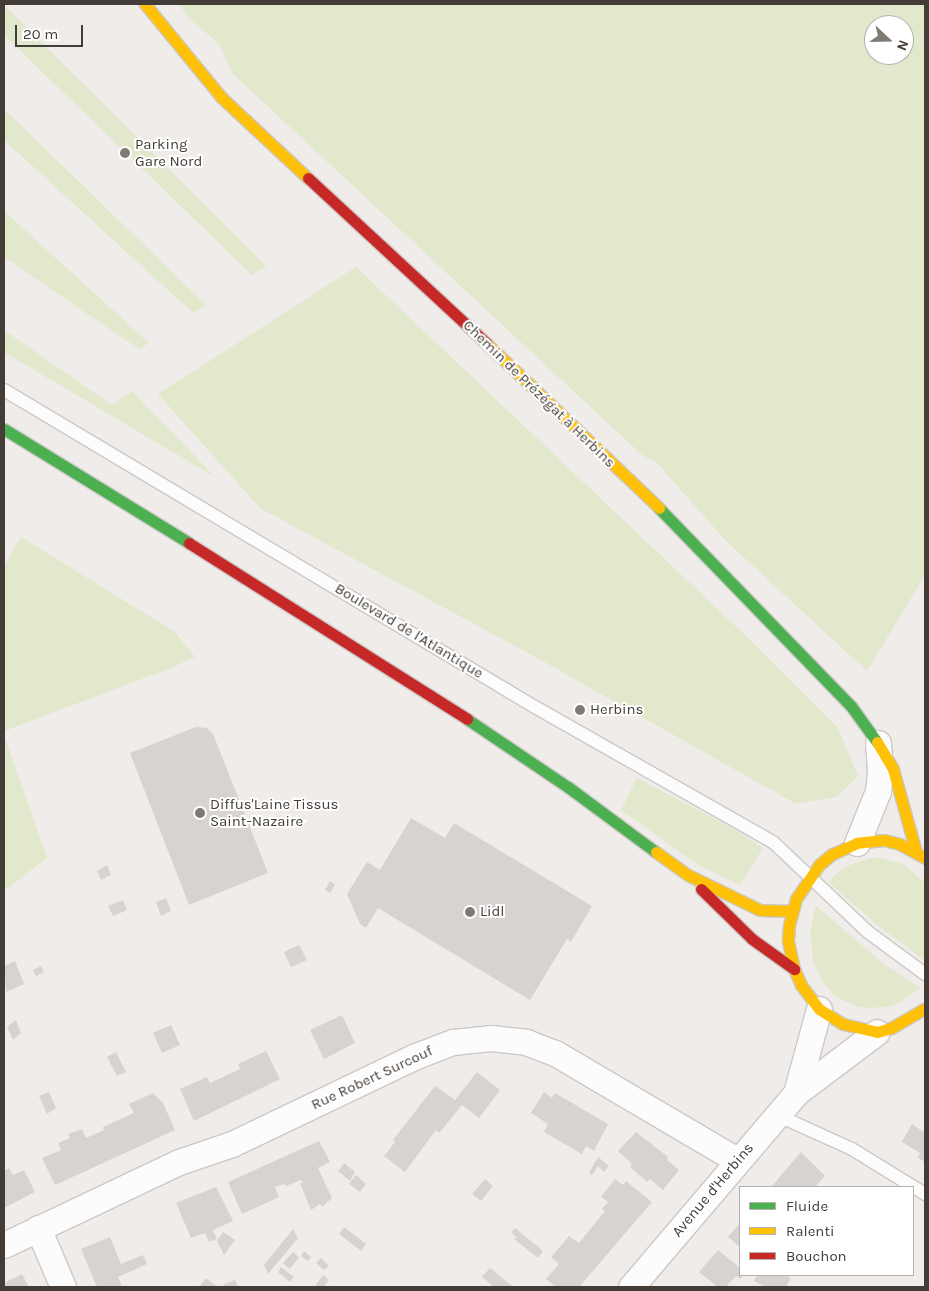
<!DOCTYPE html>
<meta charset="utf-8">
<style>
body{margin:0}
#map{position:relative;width:929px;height:1291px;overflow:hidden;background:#efecea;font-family:Karla,sans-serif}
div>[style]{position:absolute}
.green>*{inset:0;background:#e1e8cb}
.building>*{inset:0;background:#d7d3d1}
.roads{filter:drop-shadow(1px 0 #ccc8c6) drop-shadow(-1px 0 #ccc8c6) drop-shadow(0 1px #ccc8c6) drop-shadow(0 -1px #ccc8c6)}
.lane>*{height:12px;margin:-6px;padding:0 6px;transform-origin:6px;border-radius:6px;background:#fdfcfc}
.street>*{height:25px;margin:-12.5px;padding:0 12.5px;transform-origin:12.5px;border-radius:12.5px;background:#fdfcfc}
.fast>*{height:11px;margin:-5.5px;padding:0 5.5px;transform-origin:5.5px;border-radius:5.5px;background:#4caf50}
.slow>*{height:11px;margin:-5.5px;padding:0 5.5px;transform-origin:5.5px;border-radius:5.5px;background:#ffc107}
.jam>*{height:11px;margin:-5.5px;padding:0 5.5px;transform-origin:5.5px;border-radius:5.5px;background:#c62828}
.dots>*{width:14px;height:14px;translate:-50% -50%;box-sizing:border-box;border:2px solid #fff;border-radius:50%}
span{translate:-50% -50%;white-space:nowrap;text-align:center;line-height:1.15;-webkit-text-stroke:4px #fff;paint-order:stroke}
.poi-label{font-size:15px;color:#443c36}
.left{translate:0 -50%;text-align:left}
.street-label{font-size:15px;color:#443c36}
.frame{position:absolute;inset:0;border:5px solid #443c36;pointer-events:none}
.legend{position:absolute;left:739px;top:1186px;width:175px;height:90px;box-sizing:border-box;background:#fff;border:1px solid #b4b1af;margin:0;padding:6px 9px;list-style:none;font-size:15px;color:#443c36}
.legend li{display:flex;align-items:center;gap:10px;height:25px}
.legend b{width:25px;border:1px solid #b4b1af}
.north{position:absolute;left:864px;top:15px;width:50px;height:50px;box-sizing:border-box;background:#fff;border:1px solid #b4b1af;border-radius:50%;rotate:111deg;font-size:14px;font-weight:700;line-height:20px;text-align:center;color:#443c36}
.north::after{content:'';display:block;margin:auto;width:18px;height:22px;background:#807a75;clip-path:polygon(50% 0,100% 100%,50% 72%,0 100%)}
.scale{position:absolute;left:15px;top:25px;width:68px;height:22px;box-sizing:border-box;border:2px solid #443c36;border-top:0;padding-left:6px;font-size:15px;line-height:18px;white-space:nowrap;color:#443c36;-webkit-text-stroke:4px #fff;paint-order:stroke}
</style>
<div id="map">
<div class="green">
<i style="clip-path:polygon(evenodd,179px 4px,925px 4px,925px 575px,867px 671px,727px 542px,658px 464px,641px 454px,233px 74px,219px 44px,188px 17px,179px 4px,874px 25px,904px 25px,904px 55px,874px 55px,874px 25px)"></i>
<i style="clip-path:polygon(4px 5px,266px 266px,252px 275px,4px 35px)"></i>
<i style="clip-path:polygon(4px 109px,206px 305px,193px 313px,4px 140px)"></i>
<i style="clip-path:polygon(4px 211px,149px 343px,139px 349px,4px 257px)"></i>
<i style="clip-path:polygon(356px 267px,747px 637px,838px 728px,858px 776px,837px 797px,796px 804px,539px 659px,260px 508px,158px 394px)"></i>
<i style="clip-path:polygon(4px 330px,112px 405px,132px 391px,215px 477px,4px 352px)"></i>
<i style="clip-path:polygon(21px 537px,175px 632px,195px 657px,171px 668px,4px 731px,4px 566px)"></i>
<i style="clip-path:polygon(4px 735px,47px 858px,4px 891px)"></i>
<i style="clip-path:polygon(637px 778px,734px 829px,763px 848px,740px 885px,697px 864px,621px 810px)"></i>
<i style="clip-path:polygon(875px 857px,903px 864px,925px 883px,925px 961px,875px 923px,828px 882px,844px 867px)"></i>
<i style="clip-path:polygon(816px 906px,884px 964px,920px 988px,897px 1004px,887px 1007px,866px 1008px,855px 1006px,835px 996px,821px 980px,813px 960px,810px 932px)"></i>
</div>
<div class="building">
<i style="clip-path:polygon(196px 727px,207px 728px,213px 734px,268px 873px,189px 905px,130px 753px)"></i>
<i style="clip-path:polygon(411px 818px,445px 838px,454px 823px,592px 906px,571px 942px,567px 939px,530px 1000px,378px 908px,366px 928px,360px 924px,347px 894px,367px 862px,380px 870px)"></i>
<i style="clip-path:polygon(107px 865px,111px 875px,101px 880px,97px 871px)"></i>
<i style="clip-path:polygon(330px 881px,335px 885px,330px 893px,325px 890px)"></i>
<i style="clip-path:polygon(166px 898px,171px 911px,161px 916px,156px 902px)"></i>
<i style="clip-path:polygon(123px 900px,127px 910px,113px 916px,108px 906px)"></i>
<i style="clip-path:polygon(299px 945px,307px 960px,291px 967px,284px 952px)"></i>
<i style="clip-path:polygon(15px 961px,24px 984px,6px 992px,4px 966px)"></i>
<i style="clip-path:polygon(41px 966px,44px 972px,36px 976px,33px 970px)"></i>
<i style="clip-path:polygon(342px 1015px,355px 1043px,324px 1059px,310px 1030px)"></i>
<i style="clip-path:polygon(16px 1020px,21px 1033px,13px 1040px,7px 1027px)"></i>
<i style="clip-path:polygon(171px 1025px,180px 1045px,162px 1053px,153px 1033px)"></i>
<i style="clip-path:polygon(266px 1051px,280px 1079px,194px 1121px,180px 1089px,207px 1077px,210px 1083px,240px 1069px,238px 1064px)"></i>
<i style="clip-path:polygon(116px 1052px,126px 1072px,117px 1076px,107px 1057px)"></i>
<i style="clip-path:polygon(477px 1072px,500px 1090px,479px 1118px,462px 1105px,439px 1133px,436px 1130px,405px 1172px,384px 1156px,395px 1142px,393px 1140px,435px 1086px,455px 1100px)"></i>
<i style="clip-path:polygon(49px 1092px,56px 1108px,47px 1114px,39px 1096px)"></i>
<i style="clip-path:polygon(544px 1092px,552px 1098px,555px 1093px,608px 1124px,594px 1151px,586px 1146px,582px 1154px,544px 1132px,548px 1124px,531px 1113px)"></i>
<i style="clip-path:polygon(153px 1093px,163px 1103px,175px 1130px,55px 1185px,42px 1158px,61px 1150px,58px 1143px,70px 1138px,68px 1134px,82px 1129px,86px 1138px,104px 1130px,103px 1127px,134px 1113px,129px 1104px)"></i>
<i style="clip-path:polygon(912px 1124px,925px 1133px,925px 1162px,918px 1158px,920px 1153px,902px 1142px)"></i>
<i style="clip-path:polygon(636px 1132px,668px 1157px,667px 1160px,679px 1170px,663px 1190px,650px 1179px,647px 1182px,630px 1167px,632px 1164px,618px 1151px)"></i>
<i style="clip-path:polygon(319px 1141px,330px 1162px,318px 1168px,332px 1198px,322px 1207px,320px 1204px,311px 1210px,300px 1183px,303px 1183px,301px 1180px,286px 1186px,284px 1184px,275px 1187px,279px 1197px,242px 1214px,228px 1182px)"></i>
<i style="clip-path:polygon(801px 1152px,825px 1176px,815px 1187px,771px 1187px)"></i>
<i style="clip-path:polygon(598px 1157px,609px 1166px,604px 1172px,598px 1166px,592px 1175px,589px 1173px)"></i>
<i style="clip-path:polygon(344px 1163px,355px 1172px,350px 1181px,338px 1171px)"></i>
<i style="clip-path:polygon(9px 1168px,13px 1175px,24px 1170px,35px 1192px,4px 1208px,4px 1171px)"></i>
<i style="clip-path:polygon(356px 1175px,366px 1184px,360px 1192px,349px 1184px)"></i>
<i style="clip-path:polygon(485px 1179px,493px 1186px,481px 1201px,472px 1194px)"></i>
<i style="clip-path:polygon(615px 1179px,623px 1185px,626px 1181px,652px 1202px,579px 1287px,556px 1287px,546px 1279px,559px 1264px,551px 1257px,569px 1236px,579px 1243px,605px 1211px,602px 1209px,608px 1202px,601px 1197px)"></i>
<i style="clip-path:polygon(216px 1187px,233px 1221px,213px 1230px,217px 1239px,209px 1242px,205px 1233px,191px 1238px,176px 1203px)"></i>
<i style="clip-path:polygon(740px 1223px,740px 1247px,728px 1237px)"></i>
<i style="clip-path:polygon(344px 1227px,366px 1244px,361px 1251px,339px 1234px)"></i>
<i style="clip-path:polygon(515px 1228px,543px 1251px,538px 1258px,514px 1239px,517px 1237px,511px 1233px)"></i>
<i style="clip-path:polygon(293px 1229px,298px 1238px,268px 1274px,264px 1265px)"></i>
<i style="clip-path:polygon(223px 1232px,235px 1240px,224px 1255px,217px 1241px)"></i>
<i style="clip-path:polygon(110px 1237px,121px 1264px,143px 1255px,147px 1264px,118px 1277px,122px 1287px,97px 1287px,81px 1249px)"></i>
<i style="clip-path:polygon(718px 1250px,740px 1268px,740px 1275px,744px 1275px,740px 1279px,736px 1276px,726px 1287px,718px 1287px,699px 1272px)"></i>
<i style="clip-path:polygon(304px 1251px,311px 1257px,308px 1261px,301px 1256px)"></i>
<i style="clip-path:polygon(293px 1252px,299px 1257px,290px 1269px,283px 1263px)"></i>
<i style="clip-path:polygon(321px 1258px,329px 1266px,324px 1270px,316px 1263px)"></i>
<i style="clip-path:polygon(281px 1267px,294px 1277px,290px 1282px,278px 1272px)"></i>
<i style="clip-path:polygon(490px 1268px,513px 1287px,494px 1287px,482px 1277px)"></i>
<i style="clip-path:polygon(22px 1274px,29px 1287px,4px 1287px,4px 1283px)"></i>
<i style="clip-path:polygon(323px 1275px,329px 1280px,323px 1287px,317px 1287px,315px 1286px)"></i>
<i style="clip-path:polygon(757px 1275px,785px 1275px,791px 1278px,786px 1287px,766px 1287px,754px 1281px)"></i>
<i style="clip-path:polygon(206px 1278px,218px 1287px,199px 1287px)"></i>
<i style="clip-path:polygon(235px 1280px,238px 1287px,224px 1287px,223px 1285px)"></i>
</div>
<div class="roads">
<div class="lane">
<i style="left:4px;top:390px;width:618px;rotate:30.84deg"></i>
<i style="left:535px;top:707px;width:274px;rotate:29.6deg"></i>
<i style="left:773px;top:842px;width:131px;rotate:43.5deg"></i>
<i style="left:868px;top:932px;width:71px;rotate:36.4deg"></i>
<i style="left:777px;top:1115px;width:82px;rotate:24.4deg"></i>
<i style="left:852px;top:1149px;width:86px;rotate:31.7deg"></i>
</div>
<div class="street">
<i style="left:857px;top:843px;width:56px;rotate:-68deg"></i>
<i style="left:878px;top:791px;width:20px;rotate:-84deg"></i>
<i style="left:880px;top:771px;width:28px;rotate:-94deg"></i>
<i style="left:796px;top:1093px;width:87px;rotate:-74.7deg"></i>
<i style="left:38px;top:1228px;width:64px;rotate:67deg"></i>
<i style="left:4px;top:1245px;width:194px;rotate:-25.4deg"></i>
<i style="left:179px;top:1162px;width:56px;rotate:-18.8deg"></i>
<i style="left:232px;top:1144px;width:204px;rotate:-25.6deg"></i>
<i style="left:416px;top:1056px;width:40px;rotate:-21deg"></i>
<i style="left:453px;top:1042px;width:37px;rotate:-6deg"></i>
<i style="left:490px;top:1038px;width:36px;rotate:6deg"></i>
<i style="left:526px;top:1042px;width:31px;rotate:21deg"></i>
<i style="left:555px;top:1053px;width:211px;rotate:30.5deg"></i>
<i style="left:631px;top:1287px;width:255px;rotate:-49.6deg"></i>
<i style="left:796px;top:1093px;width:101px;rotate:-37deg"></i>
</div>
<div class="fast">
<i style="left:4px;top:429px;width:217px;rotate:31.6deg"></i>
<i style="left:659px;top:508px;width:276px;rotate:45.9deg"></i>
<i style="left:851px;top:706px;width:44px;rotate:54.2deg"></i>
<i style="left:467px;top:719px;width:122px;rotate:34deg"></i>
<i style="left:568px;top:787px;width:109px;rotate:36.5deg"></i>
</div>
<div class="slow">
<i style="left:145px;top:4px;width:120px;rotate:50.7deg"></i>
<i style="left:221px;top:97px;width:119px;rotate:43deg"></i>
<i style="left:486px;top:343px;width:239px;rotate:43.6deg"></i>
<i style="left:877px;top:742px;width:31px;rotate:59deg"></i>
<i style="left:893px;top:769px;width:86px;rotate:74.5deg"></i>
<i style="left:656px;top:852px;width:39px;rotate:36deg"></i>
<i style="left:688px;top:875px;width:80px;rotate:25.9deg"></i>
<i style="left:760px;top:910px;width:32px;rotate:2deg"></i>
<i style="left:925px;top:858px;width:29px;rotate:-151deg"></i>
<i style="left:900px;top:844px;width:16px;rotate:-166deg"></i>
<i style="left:884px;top:840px;width:27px;rotate:174deg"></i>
<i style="left:857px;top:843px;width:27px;rotate:156deg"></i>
<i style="left:832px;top:854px;width:17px;rotate:140deg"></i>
<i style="left:819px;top:865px;width:41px;rotate:124.1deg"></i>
<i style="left:796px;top:899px;width:27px;rotate:105deg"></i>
<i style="left:789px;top:925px;width:16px;rotate:94deg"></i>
<i style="left:788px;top:941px;width:29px;rotate:78deg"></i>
<i style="left:794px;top:969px;width:17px;rotate:66deg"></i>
<i style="left:801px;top:985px;width:30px;rotate:53deg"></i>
<i style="left:819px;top:1009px;width:28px;rotate:32deg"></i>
<i style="left:843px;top:1024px;width:35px;rotate:13deg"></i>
<i style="left:877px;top:1032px;width:15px;rotate:-16deg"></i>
<i style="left:891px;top:1028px;width:39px;rotate:-30deg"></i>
</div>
<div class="jam">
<i style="left:308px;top:178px;width:243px;rotate:42.8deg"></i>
<i style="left:189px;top:543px;width:329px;rotate:32.3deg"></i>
<i style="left:701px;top:889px;width:71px;rotate:44.4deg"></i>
<i style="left:752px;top:939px;width:52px;rotate:35.5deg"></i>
</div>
</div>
<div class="dots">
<i style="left:125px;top:153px;background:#807a75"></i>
<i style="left:580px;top:710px;background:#807a75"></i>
<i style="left:200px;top:813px;background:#807a75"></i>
<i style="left:470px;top:912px;background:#807a75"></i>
</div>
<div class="poi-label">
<span class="left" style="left:135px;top:153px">Parking<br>Gare Nord</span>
<span class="left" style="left:590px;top:710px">Herbins</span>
<span class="left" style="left:210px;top:813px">Diffus'Laine Tissus<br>Saint-Nazaire</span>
<span class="left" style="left:480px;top:912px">Lidl</span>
</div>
<div class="street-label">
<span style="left:539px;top:394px;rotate:44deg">Chemin de Prézégat à Herbins</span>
<span style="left:409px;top:631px;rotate:31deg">Boulevard de l'Atlantique</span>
<span style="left:372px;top:1078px;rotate:-25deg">Rue Robert Surcouf</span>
<span style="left:713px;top:1190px;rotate:-50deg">Avenue d'Herbins</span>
</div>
<div class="frame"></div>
<ul class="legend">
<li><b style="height:6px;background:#4caf50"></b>Fluide</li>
<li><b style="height:6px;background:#ffc107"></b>Ralenti</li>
<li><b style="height:6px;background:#c62828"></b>Bouchon</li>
</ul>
<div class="north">N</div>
<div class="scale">20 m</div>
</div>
